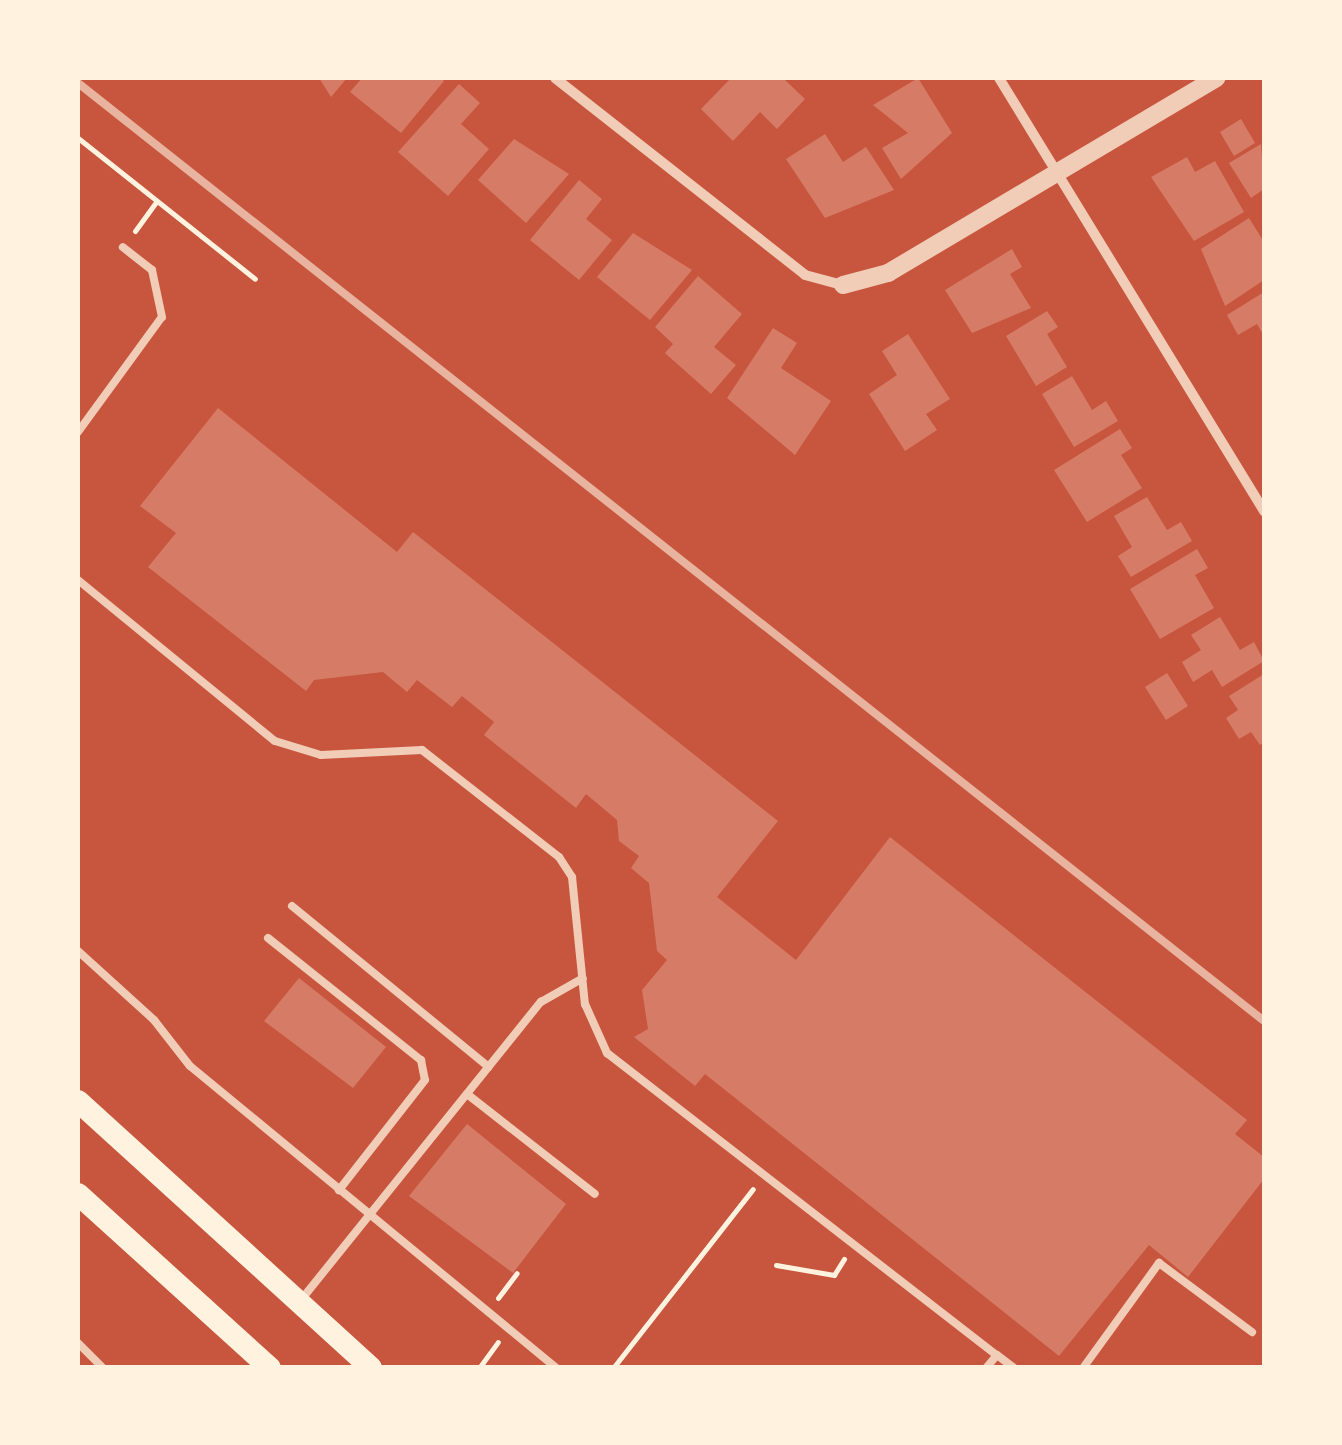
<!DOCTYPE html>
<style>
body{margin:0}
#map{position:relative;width:1342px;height:1445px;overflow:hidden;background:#c8553d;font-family:Merriweather,serif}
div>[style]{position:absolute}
.building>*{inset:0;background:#d67c66}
.path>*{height:5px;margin:-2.5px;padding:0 2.5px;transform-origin:2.5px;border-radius:2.5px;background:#fff3e0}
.service>*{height:8px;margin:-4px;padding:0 4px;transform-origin:4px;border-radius:4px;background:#f1ccb7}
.minor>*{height:10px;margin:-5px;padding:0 5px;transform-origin:5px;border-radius:5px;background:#f1ccb7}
.tertiary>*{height:18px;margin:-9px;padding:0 9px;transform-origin:9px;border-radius:9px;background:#f1ccb7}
.primary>*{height:22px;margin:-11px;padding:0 11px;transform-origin:11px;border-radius:11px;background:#fff3e0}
.rail>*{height:8px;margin:-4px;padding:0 4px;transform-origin:4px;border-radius:4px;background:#e9b49f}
span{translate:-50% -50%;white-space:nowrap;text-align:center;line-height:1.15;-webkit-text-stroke:9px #fff3e0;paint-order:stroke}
.frame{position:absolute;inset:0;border:80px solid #fff3e0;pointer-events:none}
</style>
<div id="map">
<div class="building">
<i style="clip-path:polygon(319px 78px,347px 78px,331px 97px)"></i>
<i style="clip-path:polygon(362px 78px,440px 78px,444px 81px,401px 133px,350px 92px)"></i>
<i style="clip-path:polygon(731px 78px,783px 78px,805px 99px,777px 129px,760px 112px,733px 141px,701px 109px)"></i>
<i style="clip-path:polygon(918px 78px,952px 133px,901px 179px,882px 148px,908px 133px,873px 105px)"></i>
<i style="clip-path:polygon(459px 84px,480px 103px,461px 124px,489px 149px,448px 196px,398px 152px)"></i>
<i style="clip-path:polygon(1241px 119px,1255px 143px,1234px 156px,1220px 132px)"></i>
<i style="clip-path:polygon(825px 134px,843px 162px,866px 147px,894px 190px,825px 218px,786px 159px)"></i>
<i style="clip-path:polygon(514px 139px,569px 174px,526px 223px,478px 180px)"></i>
<i style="clip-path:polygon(1261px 144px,1264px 189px,1251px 198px,1229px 163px)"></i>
<i style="clip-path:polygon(1187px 157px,1195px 172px,1215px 161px,1244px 212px,1194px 241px,1151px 177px)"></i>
<i style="clip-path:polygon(579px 180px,602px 199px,586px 219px,612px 240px,579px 280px,530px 240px)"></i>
<i style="clip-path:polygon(1249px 218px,1264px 242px,1264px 280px,1225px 306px,1201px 249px)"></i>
<i style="clip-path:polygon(633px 233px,692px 270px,650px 320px,597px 277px)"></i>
<i style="clip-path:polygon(1012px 249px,1022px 267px,1010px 274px,1031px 308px,972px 333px,945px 290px)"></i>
<i style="clip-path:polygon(698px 276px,742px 314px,714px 347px,736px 365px,711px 394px,665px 353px,673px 344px,655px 327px)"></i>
<i style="clip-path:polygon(1264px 292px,1264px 336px,1257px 324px,1238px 335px,1227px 315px)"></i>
<i style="clip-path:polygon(1047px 311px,1058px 327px,1047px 334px,1067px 367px,1036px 386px,1006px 336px)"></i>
<i style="clip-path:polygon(773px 328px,797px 343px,781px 368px,831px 401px,795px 455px,727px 398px)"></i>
<i style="clip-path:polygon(908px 334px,950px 399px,926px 414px,937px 430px,905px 451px,869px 394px,897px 375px,882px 351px)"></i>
<i style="clip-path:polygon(1072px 376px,1092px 410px,1106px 401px,1118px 421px,1074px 447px,1042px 394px)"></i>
<i style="clip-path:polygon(218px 408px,397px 552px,413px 532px,778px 821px,717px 897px,796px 960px,890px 837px,1247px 1120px,1235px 1134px,1264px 1157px,1264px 1179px,1188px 1277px,1149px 1245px,1059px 1356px,705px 1074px,695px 1086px,634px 1037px,648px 1029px,642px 990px,667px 960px,657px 951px,649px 883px,631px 868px,639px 856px,619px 841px,617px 820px,586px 794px,576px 808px,484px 735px,494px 722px,462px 696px,452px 707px,417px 680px,407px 692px,383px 672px,314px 680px,306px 691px,148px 567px,176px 533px,140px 506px)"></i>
<i style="clip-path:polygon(1120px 429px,1132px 448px,1121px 455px,1142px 488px,1087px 522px,1054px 470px)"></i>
<i style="clip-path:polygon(1147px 497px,1167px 530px,1181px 522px,1192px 541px,1131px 577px,1118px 556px,1132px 547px,1114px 516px)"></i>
<i style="clip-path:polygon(1197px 549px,1208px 568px,1195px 575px,1214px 608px,1160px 639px,1130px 589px)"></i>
<i style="clip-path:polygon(1220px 617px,1240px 650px,1254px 642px,1264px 661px,1222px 687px,1212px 670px,1193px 682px,1182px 662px,1201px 650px,1191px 635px)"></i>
<i style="clip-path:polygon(1167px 673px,1188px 706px,1166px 720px,1145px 687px)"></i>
<i style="clip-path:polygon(1264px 674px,1264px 742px,1260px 745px,1251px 732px,1239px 739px,1226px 718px,1238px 710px,1229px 696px)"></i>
<i style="clip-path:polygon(299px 978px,386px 1047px,353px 1088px,264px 1021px)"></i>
<i style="clip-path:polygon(467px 1124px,566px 1204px,513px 1273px,409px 1196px)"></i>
</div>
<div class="path">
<i style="left:78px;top:138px;width:226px;rotate:38.5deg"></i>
<i style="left:135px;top:231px;width:37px;rotate:-54deg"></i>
<i style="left:776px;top:1265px;width:59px;rotate:9.8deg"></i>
<i style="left:834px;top:1275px;width:19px;rotate:-58deg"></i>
<i style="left:498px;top:1298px;width:31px;rotate:-53deg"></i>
<i style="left:479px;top:1368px;width:32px;rotate:-54deg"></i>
<i style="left:613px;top:1368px;width:227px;rotate:-52deg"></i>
</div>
<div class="service">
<i style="left:78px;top:432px;width:142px;rotate:-53.9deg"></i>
<i style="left:162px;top:317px;width:48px;rotate:-102deg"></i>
<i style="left:152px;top:270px;width:37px;rotate:-142deg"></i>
<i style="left:78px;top:580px;width:254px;rotate:39.3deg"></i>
<i style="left:275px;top:741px;width:48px;rotate:16.9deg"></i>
<i style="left:321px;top:755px;width:101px;rotate:-2.8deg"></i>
<i style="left:422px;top:750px;width:174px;rotate:38deg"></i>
<i style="left:559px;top:857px;width:24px;rotate:57deg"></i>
<i style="left:572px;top:877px;width:128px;rotate:84.2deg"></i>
<i style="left:585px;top:1004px;width:54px;rotate:65.8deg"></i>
<i style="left:607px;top:1053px;width:493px;rotate:37.8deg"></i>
<i style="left:997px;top:1355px;width:17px;rotate:130deg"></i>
<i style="left:292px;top:906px;width:254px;rotate:39.3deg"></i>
<i style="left:268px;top:938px;width:196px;rotate:38.6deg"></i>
<i style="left:421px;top:1060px;width:20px;rotate:79deg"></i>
<i style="left:425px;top:1080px;width:140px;rotate:128deg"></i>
<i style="left:78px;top:951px;width:103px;rotate:42.2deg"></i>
<i style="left:154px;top:1020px;width:58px;rotate:52deg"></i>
<i style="left:190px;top:1066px;width:475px;rotate:39.5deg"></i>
<i style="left:467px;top:1094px;width:162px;rotate:38deg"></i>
<i style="left:301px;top:1300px;width:383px;rotate:-51.2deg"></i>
<i style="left:541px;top:1002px;width:48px;rotate:-29.7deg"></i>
<i style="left:78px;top:1343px;width:35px;rotate:45deg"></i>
<i style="left:997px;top:1355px;width:21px;rotate:37deg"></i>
<i style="left:1083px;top:1368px;width:130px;rotate:-54.1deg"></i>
<i style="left:1159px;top:1263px;width:116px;rotate:36.6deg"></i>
</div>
<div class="minor">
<i style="left:555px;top:78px;width:318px;rotate:38.2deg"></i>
<i style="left:805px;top:275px;width:39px;rotate:15deg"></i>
<i style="left:999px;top:78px;width:508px;rotate:58.53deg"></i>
</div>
<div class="tertiary">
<i style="left:843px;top:285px;width:47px;rotate:-14.9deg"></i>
<i style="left:888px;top:273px;width:382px;rotate:-30.7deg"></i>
</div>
<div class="primary">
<i style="left:78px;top:1101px;width:396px;rotate:42.3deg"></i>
<i style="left:78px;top:1194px;width:259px;rotate:42.2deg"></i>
</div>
<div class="rail">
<i style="left:78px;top:83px;width:1512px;rotate:38.34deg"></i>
</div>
<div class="frame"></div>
</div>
